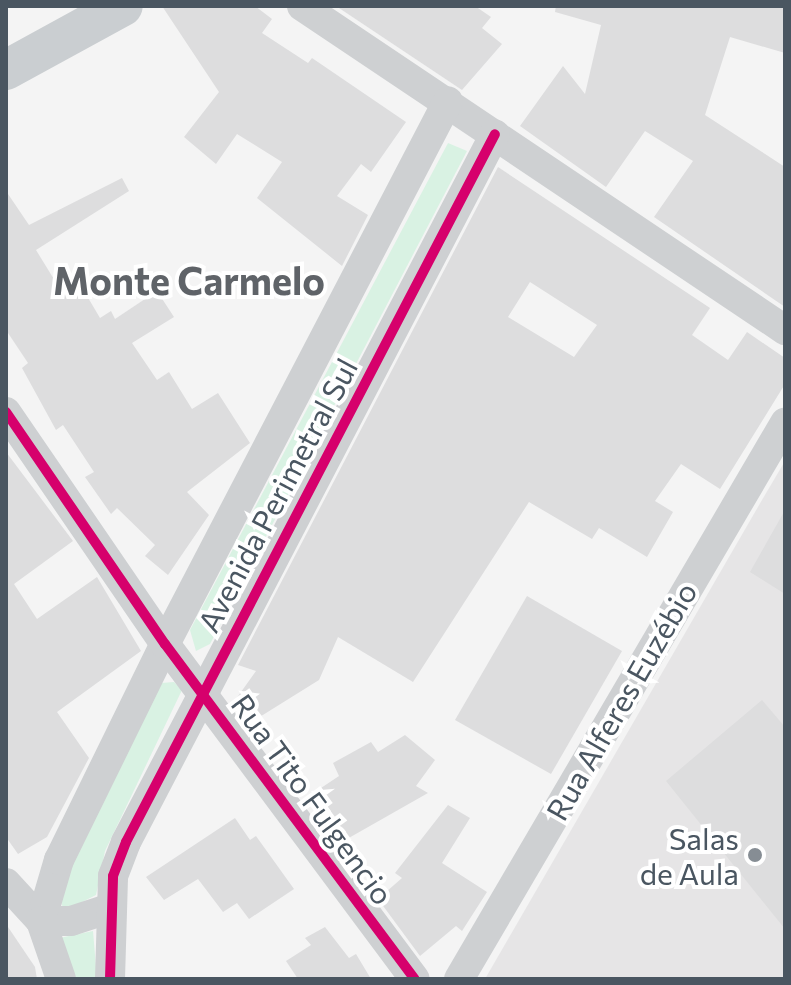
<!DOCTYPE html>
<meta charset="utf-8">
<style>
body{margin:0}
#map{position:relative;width:791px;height:985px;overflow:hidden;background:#f4f4f4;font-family:Commissioner,sans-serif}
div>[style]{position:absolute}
.education>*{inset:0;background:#e6e5e6}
.green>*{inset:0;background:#d9f2e3}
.building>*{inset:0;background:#ddddde}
.minor>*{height:30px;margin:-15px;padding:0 15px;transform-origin:15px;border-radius:15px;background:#ced0d2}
.major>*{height:40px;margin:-20px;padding:0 20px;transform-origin:20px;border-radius:20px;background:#caced1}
.cycleway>*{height:10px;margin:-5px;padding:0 5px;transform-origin:5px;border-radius:5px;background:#d6006c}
.dots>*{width:22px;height:22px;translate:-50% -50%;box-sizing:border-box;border:4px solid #fff;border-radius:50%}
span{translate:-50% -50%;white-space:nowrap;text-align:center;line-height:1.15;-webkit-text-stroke:8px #fff;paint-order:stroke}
.street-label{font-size:30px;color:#4a5661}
.poi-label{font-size:30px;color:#4a5661}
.right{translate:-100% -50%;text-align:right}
.district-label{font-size:38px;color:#5f6368;font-weight:700}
.frame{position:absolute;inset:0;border:8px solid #4a5661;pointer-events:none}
</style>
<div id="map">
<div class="education">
<i style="clip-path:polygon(785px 461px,785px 979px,485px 979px,762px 500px)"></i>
</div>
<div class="green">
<i style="clip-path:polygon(448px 143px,467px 151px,210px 644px,196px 651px,190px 630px)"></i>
<i style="clip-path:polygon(174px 682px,182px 690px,105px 851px,96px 895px,64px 911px,60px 899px,68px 866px,161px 683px)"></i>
<i style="clip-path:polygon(93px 931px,97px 979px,75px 979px,59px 938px)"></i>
</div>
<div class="building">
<i style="clip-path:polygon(162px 6px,255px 6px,272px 19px,262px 33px,308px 63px,312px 58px,406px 122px,371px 172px,361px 164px,337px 196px,368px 215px,342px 266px,257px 198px,282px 162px,237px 134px,216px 164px,184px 137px,219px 92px)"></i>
<i style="clip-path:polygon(336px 6px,475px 6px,491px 17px,482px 28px,502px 44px,462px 90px)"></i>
<i style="clip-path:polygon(556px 6px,785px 6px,785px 53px,730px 37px,705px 115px,785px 167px,785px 307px,654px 217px,693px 161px,645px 131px,606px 187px,520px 126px,563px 66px,585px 94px,601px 25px,555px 12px)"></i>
<i style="clip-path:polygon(evenodd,498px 167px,710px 308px,692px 335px,728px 360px,747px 332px,785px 358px,785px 384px,720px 489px,681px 464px,655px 501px,673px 512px,647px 557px,599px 528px,592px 539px,529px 502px,413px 682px,338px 637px,319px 680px,253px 721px,236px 699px,256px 671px,238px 665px,498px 167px,530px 282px,597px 325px,574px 357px,508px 317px,530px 282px)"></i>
<i style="clip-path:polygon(122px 178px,129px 191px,36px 250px,60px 289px,77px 279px,100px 318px,111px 311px,115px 319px,157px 291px,174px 317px,132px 343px,157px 380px,169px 372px,192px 409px,218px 393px,250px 443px,187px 492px,209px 515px,168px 575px,145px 556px,155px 545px,117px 508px,111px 514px,85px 477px,94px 472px,63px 425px,56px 430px,22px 368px,28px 363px,6px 330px,6px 191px,29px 225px)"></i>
<i style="clip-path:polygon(6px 452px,73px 541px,14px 584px,37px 619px,97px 577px,141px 651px,57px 712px,89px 758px,47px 837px,18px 854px,6px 837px)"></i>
<i style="clip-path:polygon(785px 510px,785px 594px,750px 572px)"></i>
<i style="clip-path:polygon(527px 596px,622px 651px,551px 774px,455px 720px)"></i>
<i style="clip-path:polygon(762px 700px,785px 727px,785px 929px,666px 781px)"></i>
<i style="clip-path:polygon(405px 735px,435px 760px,416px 786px,428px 793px,347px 839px,318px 790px,339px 776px,333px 763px,371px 742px,378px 752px)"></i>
<i style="clip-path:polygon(448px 805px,470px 818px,442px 863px,487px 892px,462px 931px,456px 926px,420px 956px,378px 899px,402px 878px,395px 873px)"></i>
<i style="clip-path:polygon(235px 818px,250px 840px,256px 836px,294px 889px,249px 919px,237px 903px,223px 912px,198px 879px,164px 900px,146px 877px)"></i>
<i style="clip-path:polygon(6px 924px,35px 967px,37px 979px,6px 979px)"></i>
<i style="clip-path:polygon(325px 927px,349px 958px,356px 954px,371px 979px,298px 979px,286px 961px,311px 945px,305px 938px)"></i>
</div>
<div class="minor">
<i style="left:302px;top:6px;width:582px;rotate:33.85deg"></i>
<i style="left:6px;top:412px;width:281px;rotate:55.6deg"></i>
<i style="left:165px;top:644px;width:418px;rotate:53.3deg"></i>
<i style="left:6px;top:883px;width:52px;rotate:47.4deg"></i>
<i style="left:41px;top:921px;width:61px;rotate:71deg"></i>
<i style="left:41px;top:921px;width:64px;rotate:-73.6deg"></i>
<i style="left:59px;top:860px;width:241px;rotate:-63.9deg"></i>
<i style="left:165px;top:644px;width:612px;rotate:-62.47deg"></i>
<i style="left:41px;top:921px;width:30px"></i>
<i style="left:71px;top:921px;width:42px;rotate:-18deg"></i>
<i style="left:110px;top:979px;width:103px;rotate:-88.3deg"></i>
<i style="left:113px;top:876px;width:36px;rotate:-69deg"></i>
<i style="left:126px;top:842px;width:798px;rotate:-62.47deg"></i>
<i style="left:459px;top:979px;width:645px;rotate:-59.62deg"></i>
</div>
<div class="major">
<i style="left:6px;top:70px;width:133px;rotate:-28.7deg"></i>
</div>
<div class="cycleway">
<i style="left:6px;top:412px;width:281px;rotate:55.6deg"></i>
<i style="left:165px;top:644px;width:418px;rotate:53.3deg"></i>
<i style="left:110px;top:979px;width:103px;rotate:-88.3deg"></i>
<i style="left:113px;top:876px;width:36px;rotate:-69deg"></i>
<i style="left:126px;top:842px;width:798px;rotate:-62.47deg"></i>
</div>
<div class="dots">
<i style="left:755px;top:855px;background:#868d94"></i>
</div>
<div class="street-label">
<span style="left:277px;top:495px;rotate:-62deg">Avenida Perimetral Sul</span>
<span style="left:621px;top:701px;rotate:-60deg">Rua Alferes Euzébio</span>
<span style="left:313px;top:799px;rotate:54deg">Rua Tito Fulgencio</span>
</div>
<div class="poi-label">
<span class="right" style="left:739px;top:855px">Salas<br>de Aula</span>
</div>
<div class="district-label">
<span style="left:189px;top:280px">Monte Carmelo</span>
</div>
<div class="frame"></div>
</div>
